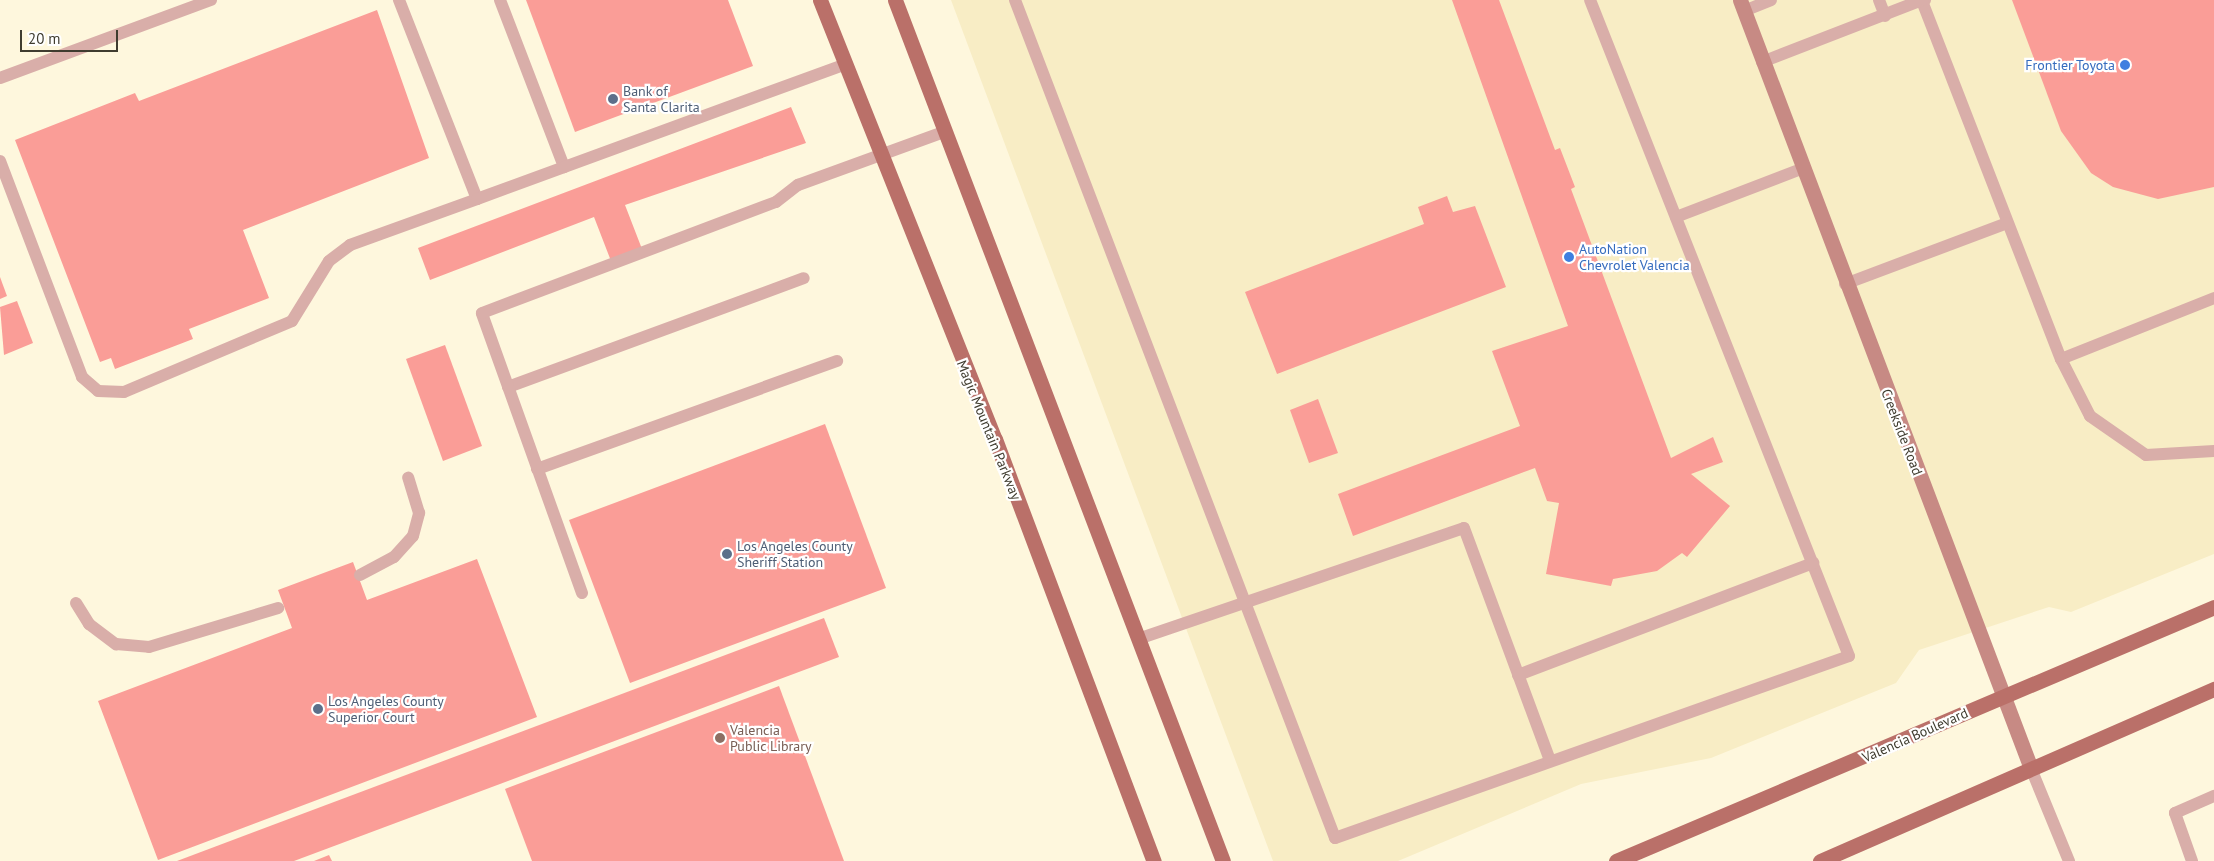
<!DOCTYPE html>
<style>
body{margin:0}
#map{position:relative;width:2214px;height:861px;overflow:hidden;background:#fef7dd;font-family:"PT Sans",sans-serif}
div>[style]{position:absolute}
.built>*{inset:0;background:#f8edc5}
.building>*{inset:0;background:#fa9d97}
.lane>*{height:12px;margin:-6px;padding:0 6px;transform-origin:6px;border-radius:6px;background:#d9aea9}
.secondary>*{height:15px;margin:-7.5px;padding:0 7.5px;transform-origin:7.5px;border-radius:7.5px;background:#c78a84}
.primary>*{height:15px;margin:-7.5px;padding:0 7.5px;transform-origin:7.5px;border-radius:7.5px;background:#ba7069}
.dots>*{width:14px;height:14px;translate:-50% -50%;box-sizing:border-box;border:2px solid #fff;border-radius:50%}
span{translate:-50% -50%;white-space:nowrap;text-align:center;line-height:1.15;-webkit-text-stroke:4.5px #fff;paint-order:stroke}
.shop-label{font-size:14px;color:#366cbe}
.right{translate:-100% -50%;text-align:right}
.left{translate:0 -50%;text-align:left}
.service-label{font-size:14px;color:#4e5e75}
.street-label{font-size:14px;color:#3f3c2f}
.education-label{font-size:14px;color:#785e54}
.scale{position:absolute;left:20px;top:30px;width:98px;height:22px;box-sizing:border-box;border:2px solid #3f3c2f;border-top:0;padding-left:6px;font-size:15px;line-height:18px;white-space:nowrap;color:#3f3c2f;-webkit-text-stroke:4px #fff;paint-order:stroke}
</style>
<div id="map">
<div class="built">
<i style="clip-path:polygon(951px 0,2214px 0,2214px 554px,2071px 612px,2049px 607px,1919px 650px,1896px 683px,1711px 758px,1581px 784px,1398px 861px,1273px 861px)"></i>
</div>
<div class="building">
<i style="clip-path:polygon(526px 0,728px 0,753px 66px,575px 132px)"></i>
<i style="clip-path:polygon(1452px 0,1499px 0,1555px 150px,1560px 148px,1575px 187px,1571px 189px,1671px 458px,1713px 437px,1723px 462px,1691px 474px,1730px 506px,1687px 557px,1682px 553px,1657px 571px,1613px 579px,1611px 586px,1546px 574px,1559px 503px,1547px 501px,1535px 468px,1353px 536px,1338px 494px,1520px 426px,1492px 351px,1568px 326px)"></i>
<i style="clip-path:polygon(2012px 0,2214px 0,2214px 187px,2158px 199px,2113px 187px,2091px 173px,2061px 131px)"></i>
<i style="clip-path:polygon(377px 10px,429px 158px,243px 230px,269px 298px,189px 329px,193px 339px,115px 369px,111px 358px,100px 362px,15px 140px,135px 93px,139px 101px)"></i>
<i style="clip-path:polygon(791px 107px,806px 143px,625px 205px,642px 249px,611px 261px,594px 217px,430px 280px,418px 248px)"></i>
<i style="clip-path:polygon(1447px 196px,1453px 212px,1475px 206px,1506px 287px,1277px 374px,1245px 292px,1424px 224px,1418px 207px)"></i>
<i style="clip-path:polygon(0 277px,7px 296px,0 299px)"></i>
<i style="clip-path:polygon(17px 301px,33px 343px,4px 355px,0 307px)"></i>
<i style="clip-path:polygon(445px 345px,482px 446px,443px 461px,406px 359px)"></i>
<i style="clip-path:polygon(1318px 399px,1338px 453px,1309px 463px,1290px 410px)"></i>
<i style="clip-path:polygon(825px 424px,886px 588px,630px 683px,569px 520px)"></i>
<i style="clip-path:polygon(477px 559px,537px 717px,158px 860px,98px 701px,292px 628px,278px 590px,353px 562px,367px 600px)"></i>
<i style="clip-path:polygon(824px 618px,839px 657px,294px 861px,177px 861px)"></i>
<i style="clip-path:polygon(779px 686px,844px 861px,532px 861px,505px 789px)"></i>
<i style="clip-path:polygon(329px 855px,332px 861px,314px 861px)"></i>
</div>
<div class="lane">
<i style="left:500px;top:0;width:179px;rotate:69deg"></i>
<i style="left:1015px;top:0;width:897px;rotate:69.1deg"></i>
<i style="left:1335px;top:838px;width:545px;rotate:-19.5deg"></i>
<i style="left:1849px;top:656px;width:705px;rotate:-111.54deg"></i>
<i style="left:1879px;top:0;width:17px;rotate:69deg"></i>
<i style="left:1925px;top:0;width:3px;rotate:162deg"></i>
<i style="left:1922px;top:1px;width:384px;rotate:68.8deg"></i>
<i style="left:2061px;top:359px;width:165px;rotate:-21.7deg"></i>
<i style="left:1744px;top:11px;width:29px;rotate:-22deg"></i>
<i style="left:1762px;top:62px;width:172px;rotate:-21.2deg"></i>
<i style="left:0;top:78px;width:225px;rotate:-20.3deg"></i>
<i style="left:0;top:161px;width:231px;rotate:69.2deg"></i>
<i style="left:82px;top:377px;width:21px;rotate:41deg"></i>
<i style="left:98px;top:391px;width:26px;rotate:2deg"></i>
<i style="left:124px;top:392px;width:182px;rotate:-22.9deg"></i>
<i style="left:292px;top:321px;width:70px;rotate:-58.3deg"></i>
<i style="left:329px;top:261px;width:26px;rotate:-37deg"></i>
<i style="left:350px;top:245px;width:135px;rotate:-19.9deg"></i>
<i style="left:477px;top:199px;width:214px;rotate:-111.4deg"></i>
<i style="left:477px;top:199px;width:392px;rotate:-20.1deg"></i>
<i style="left:1676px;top:217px;width:134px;rotate:-21deg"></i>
<i style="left:1845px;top:284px;width:173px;rotate:-20.6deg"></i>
<i style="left:2061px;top:359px;width:64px;rotate:63deg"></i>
<i style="left:2090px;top:416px;width:68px;rotate:34.9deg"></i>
<i style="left:2146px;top:455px;width:68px;rotate:-3.4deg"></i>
<i style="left:508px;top:387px;width:315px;rotate:-20.2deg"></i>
<i style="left:537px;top:469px;width:319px;rotate:-19.8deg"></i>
<i style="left:360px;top:575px;width:38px;rotate:-28deg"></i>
<i style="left:394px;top:557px;width:28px;rotate:-48deg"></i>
<i style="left:413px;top:536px;width:24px;rotate:-75deg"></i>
<i style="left:419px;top:513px;width:37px;rotate:-107deg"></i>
<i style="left:582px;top:593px;width:297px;rotate:-109.7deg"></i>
<i style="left:482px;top:313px;width:314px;rotate:-20.7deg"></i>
<i style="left:776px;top:202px;width:28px;rotate:-38deg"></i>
<i style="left:798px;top:185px;width:155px;rotate:-20deg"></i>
<i style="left:76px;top:603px;width:25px;rotate:58deg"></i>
<i style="left:89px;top:624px;width:34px;rotate:37deg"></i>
<i style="left:116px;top:644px;width:33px;rotate:5deg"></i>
<i style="left:149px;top:647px;width:135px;rotate:-16.8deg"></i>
<i style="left:1138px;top:639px;width:344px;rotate:-18.8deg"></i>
<i style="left:1464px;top:528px;width:247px;rotate:69.7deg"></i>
<i style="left:1518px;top:675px;width:316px;rotate:-20.8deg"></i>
<i style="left:2030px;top:766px;width:103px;rotate:67.7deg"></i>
<i style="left:2192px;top:861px;width:51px;rotate:-109.5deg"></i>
<i style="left:2175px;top:813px;width:43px;rotate:-23.6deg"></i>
</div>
<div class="secondary">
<i style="left:1740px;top:0;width:819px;rotate:69.26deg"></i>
</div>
<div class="primary">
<i style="left:820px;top:0;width:473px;rotate:68.3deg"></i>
<i style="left:995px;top:439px;width:451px;rotate:69.4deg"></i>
<i style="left:895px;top:0;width:921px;rotate:69.15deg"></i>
<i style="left:1616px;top:861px;width:650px;rotate:-23.01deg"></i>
<i style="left:1820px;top:861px;width:430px;rotate:-23.6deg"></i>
</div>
<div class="dots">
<i style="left:2125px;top:65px;background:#3f7fe0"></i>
<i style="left:613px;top:99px;background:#5c6f8a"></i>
<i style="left:1569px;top:257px;background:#3f7fe0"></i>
<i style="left:727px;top:554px;background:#5c6f8a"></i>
<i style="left:318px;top:709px;background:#5c6f8a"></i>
<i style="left:720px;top:738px;background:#8d6e63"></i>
</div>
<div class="shop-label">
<span class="right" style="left:2115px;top:65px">Frontier Toyota</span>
<span class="left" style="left:1579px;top:257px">AutoNation<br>Chevrolet Valencia</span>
</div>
<div class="service-label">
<span class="left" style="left:623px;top:99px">Bank of<br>Santa Clarita</span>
<span class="left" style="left:737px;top:554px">Los Angeles County<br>Sheriff Station</span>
<span class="left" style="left:328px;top:709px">Los Angeles County<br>Superior Court</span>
</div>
<div class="street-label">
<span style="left:989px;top:430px;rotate:68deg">Magic Mountain Parkway</span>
<span style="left:1902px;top:432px;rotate:69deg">Creekside Road</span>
<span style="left:1915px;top:735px;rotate:-24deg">Valencia Boulevard</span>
</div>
<div class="education-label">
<span class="left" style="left:730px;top:738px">Valencia<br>Public Library</span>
</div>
<div class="scale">20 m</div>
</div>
